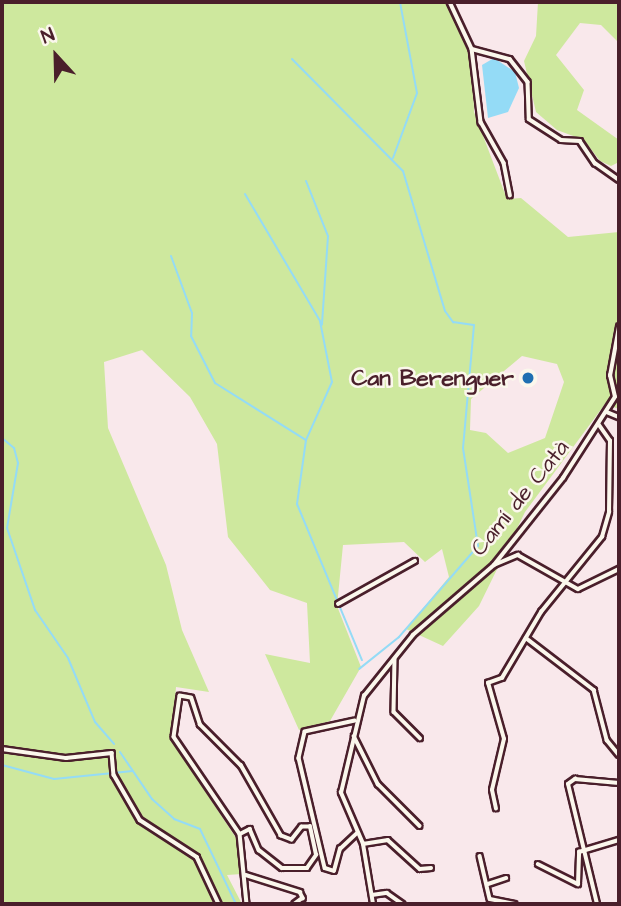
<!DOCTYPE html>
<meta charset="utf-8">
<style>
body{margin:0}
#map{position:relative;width:621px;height:906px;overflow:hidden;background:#f9e8eb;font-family:"Architects Daughter",sans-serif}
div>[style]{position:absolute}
.green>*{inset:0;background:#cee89e}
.water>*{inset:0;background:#94dbf6}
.stream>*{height:2px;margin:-1px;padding:0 1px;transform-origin:1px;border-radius:1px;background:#94dbf6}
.roads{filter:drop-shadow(2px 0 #4a1f2b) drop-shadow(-2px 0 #4a1f2b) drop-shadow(0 2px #4a1f2b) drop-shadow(0 -2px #4a1f2b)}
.minor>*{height:3.5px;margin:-1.75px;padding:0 1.75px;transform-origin:1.75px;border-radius:1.75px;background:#fbf7ec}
.dots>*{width:19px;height:19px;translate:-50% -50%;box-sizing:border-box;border:4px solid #fbf7ec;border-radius:50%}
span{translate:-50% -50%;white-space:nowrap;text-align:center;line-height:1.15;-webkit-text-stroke:5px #fbf7ec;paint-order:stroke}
.poi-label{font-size:23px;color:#4a1f2b;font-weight:700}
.right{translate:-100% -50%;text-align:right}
.street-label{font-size:23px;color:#4a1f2b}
.frame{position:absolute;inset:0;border:4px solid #4a1f2b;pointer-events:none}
.north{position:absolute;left:21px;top:21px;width:70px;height:70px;-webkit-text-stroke:5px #fbf7ec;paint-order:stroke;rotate:338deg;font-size:19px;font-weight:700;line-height:28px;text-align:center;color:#4a1f2b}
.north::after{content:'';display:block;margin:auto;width:24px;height:32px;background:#4a1f2b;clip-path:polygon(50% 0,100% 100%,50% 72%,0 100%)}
</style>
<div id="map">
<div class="green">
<i style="clip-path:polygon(evenodd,2px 2px,446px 2px,473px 63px,474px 112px,507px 199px,521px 198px,568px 237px,619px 232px,619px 409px,605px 404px,525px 512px,479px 606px,443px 646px,406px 629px,449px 577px,442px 549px,425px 562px,404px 542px,343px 545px,337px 606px,361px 667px,330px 721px,299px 730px,265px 654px,310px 663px,307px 603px,270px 590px,228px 537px,217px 444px,190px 397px,142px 350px,104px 362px,108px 428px,166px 565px,182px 630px,209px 692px,176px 687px,172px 741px,236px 838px,242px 874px,227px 875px,242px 904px,2px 904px,2px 2px,522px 356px,557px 364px,564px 382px,545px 438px,508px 453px,486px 433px,470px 430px,471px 399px,522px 356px)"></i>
<i style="clip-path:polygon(538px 2px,619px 2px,619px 43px,601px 25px,580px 23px,556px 55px,584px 90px,577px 110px,619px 140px,619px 162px,611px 166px,600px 161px,584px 140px,557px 130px,536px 112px,524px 61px,536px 36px)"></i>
</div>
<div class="water">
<i style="clip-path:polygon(494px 58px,515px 72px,519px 88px,508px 112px,488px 118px,482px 65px)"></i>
</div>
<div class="stream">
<i style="left:292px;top:59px;width:158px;rotate:45.3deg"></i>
<i style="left:403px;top:171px;width:146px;rotate:73.3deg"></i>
<i style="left:445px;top:311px;width:14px;rotate:54deg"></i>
<i style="left:453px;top:322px;width:21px;rotate:8deg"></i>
<i style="left:474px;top:325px;width:123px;rotate:95.1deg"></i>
<i style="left:463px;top:448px;width:99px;rotate:81.3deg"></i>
<i style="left:478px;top:546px;width:121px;rotate:131deg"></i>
<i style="left:399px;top:637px;width:51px;rotate:141.3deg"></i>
<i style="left:393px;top:158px;width:69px;rotate:-69.7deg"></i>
<i style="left:417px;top:93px;width:93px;rotate:-100.6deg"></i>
<i style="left:306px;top:181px;width:59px;rotate:68.2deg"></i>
<i style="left:328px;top:236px;width:89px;rotate:93.9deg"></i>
<i style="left:245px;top:194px;width:147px;rotate:59.4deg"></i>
<i style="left:320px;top:321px;width:62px;rotate:78.9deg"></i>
<i style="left:332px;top:382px;width:64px;rotate:114.1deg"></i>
<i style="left:306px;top:440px;width:65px;rotate:98deg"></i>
<i style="left:297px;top:504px;width:169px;rotate:67.4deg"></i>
<i style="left:171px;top:256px;width:61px;rotate:69.8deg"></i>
<i style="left:192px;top:313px;width:23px;rotate:92deg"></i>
<i style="left:191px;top:336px;width:53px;rotate:62.9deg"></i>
<i style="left:215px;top:383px;width:107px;rotate:32.1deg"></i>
<i style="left:2px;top:438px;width:16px;rotate:40deg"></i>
<i style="left:14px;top:448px;width:16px;rotate:75deg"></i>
<i style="left:18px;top:463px;width:66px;rotate:99.6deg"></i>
<i style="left:7px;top:528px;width:87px;rotate:71.1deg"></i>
<i style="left:35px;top:610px;width:58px;rotate:55.5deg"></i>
<i style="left:68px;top:658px;width:69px;rotate:67.1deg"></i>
<i style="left:95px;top:722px;width:29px;rotate:49deg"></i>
<i style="left:120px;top:752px;width:57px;rotate:55.8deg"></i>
<i style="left:152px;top:799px;width:30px;rotate:42deg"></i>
<i style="left:174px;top:819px;width:28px;rotate:21deg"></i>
<i style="left:200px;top:829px;width:83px;rotate:64.4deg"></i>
<i style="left:2px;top:765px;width:54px;rotate:15.1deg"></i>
<i style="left:54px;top:779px;width:79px;rotate:-5.8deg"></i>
</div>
<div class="roads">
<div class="minor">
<i style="left:450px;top:2px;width:52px;rotate:64.9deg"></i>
<i style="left:472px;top:49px;width:39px;rotate:15deg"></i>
<i style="left:510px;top:59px;width:29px;rotate:52deg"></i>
<i style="left:528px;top:82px;width:37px;rotate:88deg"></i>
<i style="left:529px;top:119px;width:38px;rotate:33deg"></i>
<i style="left:561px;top:140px;width:19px;rotate:3deg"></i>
<i style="left:580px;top:141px;width:27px;rotate:56deg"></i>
<i style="left:595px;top:163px;width:29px;rotate:35deg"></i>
<i style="left:472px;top:49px;width:74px;rotate:83deg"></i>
<i style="left:481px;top:122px;width:47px;rotate:60.7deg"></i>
<i style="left:504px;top:163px;width:33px;rotate:79deg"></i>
<i style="left:607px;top:412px;width:13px;rotate:23deg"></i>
<i style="left:494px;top:565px;width:26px;rotate:-23deg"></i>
<i style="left:518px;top:555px;width:69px;rotate:29.5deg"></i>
<i style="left:578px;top:589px;width:46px;rotate:-26deg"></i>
<i style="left:338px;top:604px;width:88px;rotate:-29.2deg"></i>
<i style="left:526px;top:638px;width:86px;rotate:37.4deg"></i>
<i style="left:594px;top:690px;width:52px;rotate:75.4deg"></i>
<i style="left:607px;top:740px;width:19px;rotate:51deg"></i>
<i style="left:395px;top:659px;width:53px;rotate:91.1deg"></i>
<i style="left:394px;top:712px;width:37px;rotate:45deg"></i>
<i style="left:355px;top:721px;width:51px;rotate:167.6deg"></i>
<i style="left:305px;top:732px;width:27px;rotate:103deg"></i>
<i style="left:299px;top:758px;width:113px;rotate:76.7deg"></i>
<i style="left:325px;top:868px;width:9px;rotate:18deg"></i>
<i style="left:334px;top:871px;width:23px;rotate:-75deg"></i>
<i style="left:340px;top:849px;width:23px;rotate:-43deg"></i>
<i style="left:354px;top:736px;width:54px;rotate:63.4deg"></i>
<i style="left:378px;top:784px;width:59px;rotate:45deg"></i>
<i style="left:2px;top:749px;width:65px;rotate:8deg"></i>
<i style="left:66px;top:758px;width:46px;rotate:-6.2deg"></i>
<i style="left:112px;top:753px;width:22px;rotate:85deg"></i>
<i style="left:114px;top:775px;width:52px;rotate:60deg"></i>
<i style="left:140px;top:820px;width:68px;rotate:33deg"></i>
<i style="left:197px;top:857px;width:52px;rotate:64.9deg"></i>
<i style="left:496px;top:809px;width:19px;rotate:-102deg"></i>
<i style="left:492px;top:790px;width:52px;rotate:-76.8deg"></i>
<i style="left:504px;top:739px;width:58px;rotate:-105.9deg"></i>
<i style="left:488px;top:683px;width:15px;rotate:-20deg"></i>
<i style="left:502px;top:678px;width:77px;rotate:-59.4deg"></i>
<i style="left:541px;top:612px;width:97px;rotate:-50.9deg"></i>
<i style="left:602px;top:537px;width:26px;rotate:-74deg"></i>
<i style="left:609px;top:512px;width:71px;rotate:-89.2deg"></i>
<i style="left:610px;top:441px;width:19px;rotate:-125deg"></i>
<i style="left:240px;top:834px;width:11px;rotate:-27deg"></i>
<i style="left:250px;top:829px;width:23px;rotate:67deg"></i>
<i style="left:259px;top:850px;width:29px;rotate:38deg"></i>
<i style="left:282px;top:868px;width:25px"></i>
<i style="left:307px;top:868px;width:16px;rotate:-55deg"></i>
<i style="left:316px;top:855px;width:29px;rotate:-102deg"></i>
<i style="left:310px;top:827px;width:8px;rotate:180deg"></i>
<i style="left:302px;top:827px;width:16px;rotate:128deg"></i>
<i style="left:292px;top:840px;width:12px;rotate:-160deg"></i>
<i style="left:281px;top:836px;width:81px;rotate:-119.7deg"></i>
<i style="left:241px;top:766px;width:58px;rotate:-135deg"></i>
<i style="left:200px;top:725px;width:28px;rotate:-108deg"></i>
<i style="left:191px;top:698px;width:11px;rotate:-170deg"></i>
<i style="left:180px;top:696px;width:41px;rotate:98.3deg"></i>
<i style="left:174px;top:737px;width:117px;rotate:55.8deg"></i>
<i style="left:240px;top:834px;width:70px;rotate:84.3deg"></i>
<i style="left:363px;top:844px;width:25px;rotate:-9deg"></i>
<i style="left:388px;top:840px;width:43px;rotate:42.2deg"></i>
<i style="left:420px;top:869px;width:11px;rotate:-5deg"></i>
<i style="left:480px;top:856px;width:44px;rotate:76.9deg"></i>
<i style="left:490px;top:899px;width:25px;rotate:11deg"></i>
<i style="left:538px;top:864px;width:45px;rotate:26.6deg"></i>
<i style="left:578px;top:884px;width:32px;rotate:-88deg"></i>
<i style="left:579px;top:852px;width:42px;rotate:-16.7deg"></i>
<i style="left:246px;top:875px;width:57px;rotate:17.5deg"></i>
<i style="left:300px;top:892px;width:7px;rotate:63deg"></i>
<i style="left:303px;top:898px;width:10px;rotate:143deg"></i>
<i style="left:488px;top:884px;width:19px;rotate:-18deg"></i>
<i style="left:372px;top:895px;width:15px;rotate:-8deg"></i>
<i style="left:387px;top:893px;width:19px;rotate:35deg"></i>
<i style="left:373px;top:904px;width:61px;rotate:-99.5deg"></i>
<i style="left:363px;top:844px;width:56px;rotate:-113.3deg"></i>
<i style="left:341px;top:793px;width:100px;rotate:-76.7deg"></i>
<i style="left:364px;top:696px;width:78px;rotate:-51.2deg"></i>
<i style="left:413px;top:635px;width:107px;rotate:-40.8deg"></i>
<i style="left:494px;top:565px;width:111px;rotate:-51.6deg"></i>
<i style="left:563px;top:478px;width:96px;rotate:-57.3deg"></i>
<i style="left:615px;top:397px;width:22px;rotate:-103deg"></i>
<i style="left:610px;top:376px;width:50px;rotate:-79.6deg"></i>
<i style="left:597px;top:904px;width:123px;rotate:-103.6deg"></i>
<i style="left:568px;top:784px;width:9px;rotate:-36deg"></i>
<i style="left:575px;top:779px;width:44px;rotate:5.2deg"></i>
</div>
</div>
<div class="dots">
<i style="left:528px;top:378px;background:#1f6fb2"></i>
</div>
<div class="poi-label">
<span class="right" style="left:514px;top:378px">Can Berenguer</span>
</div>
<div class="street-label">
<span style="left:520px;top:498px;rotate:-51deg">Camí de Catà</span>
</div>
<div class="frame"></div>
<div class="north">N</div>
</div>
